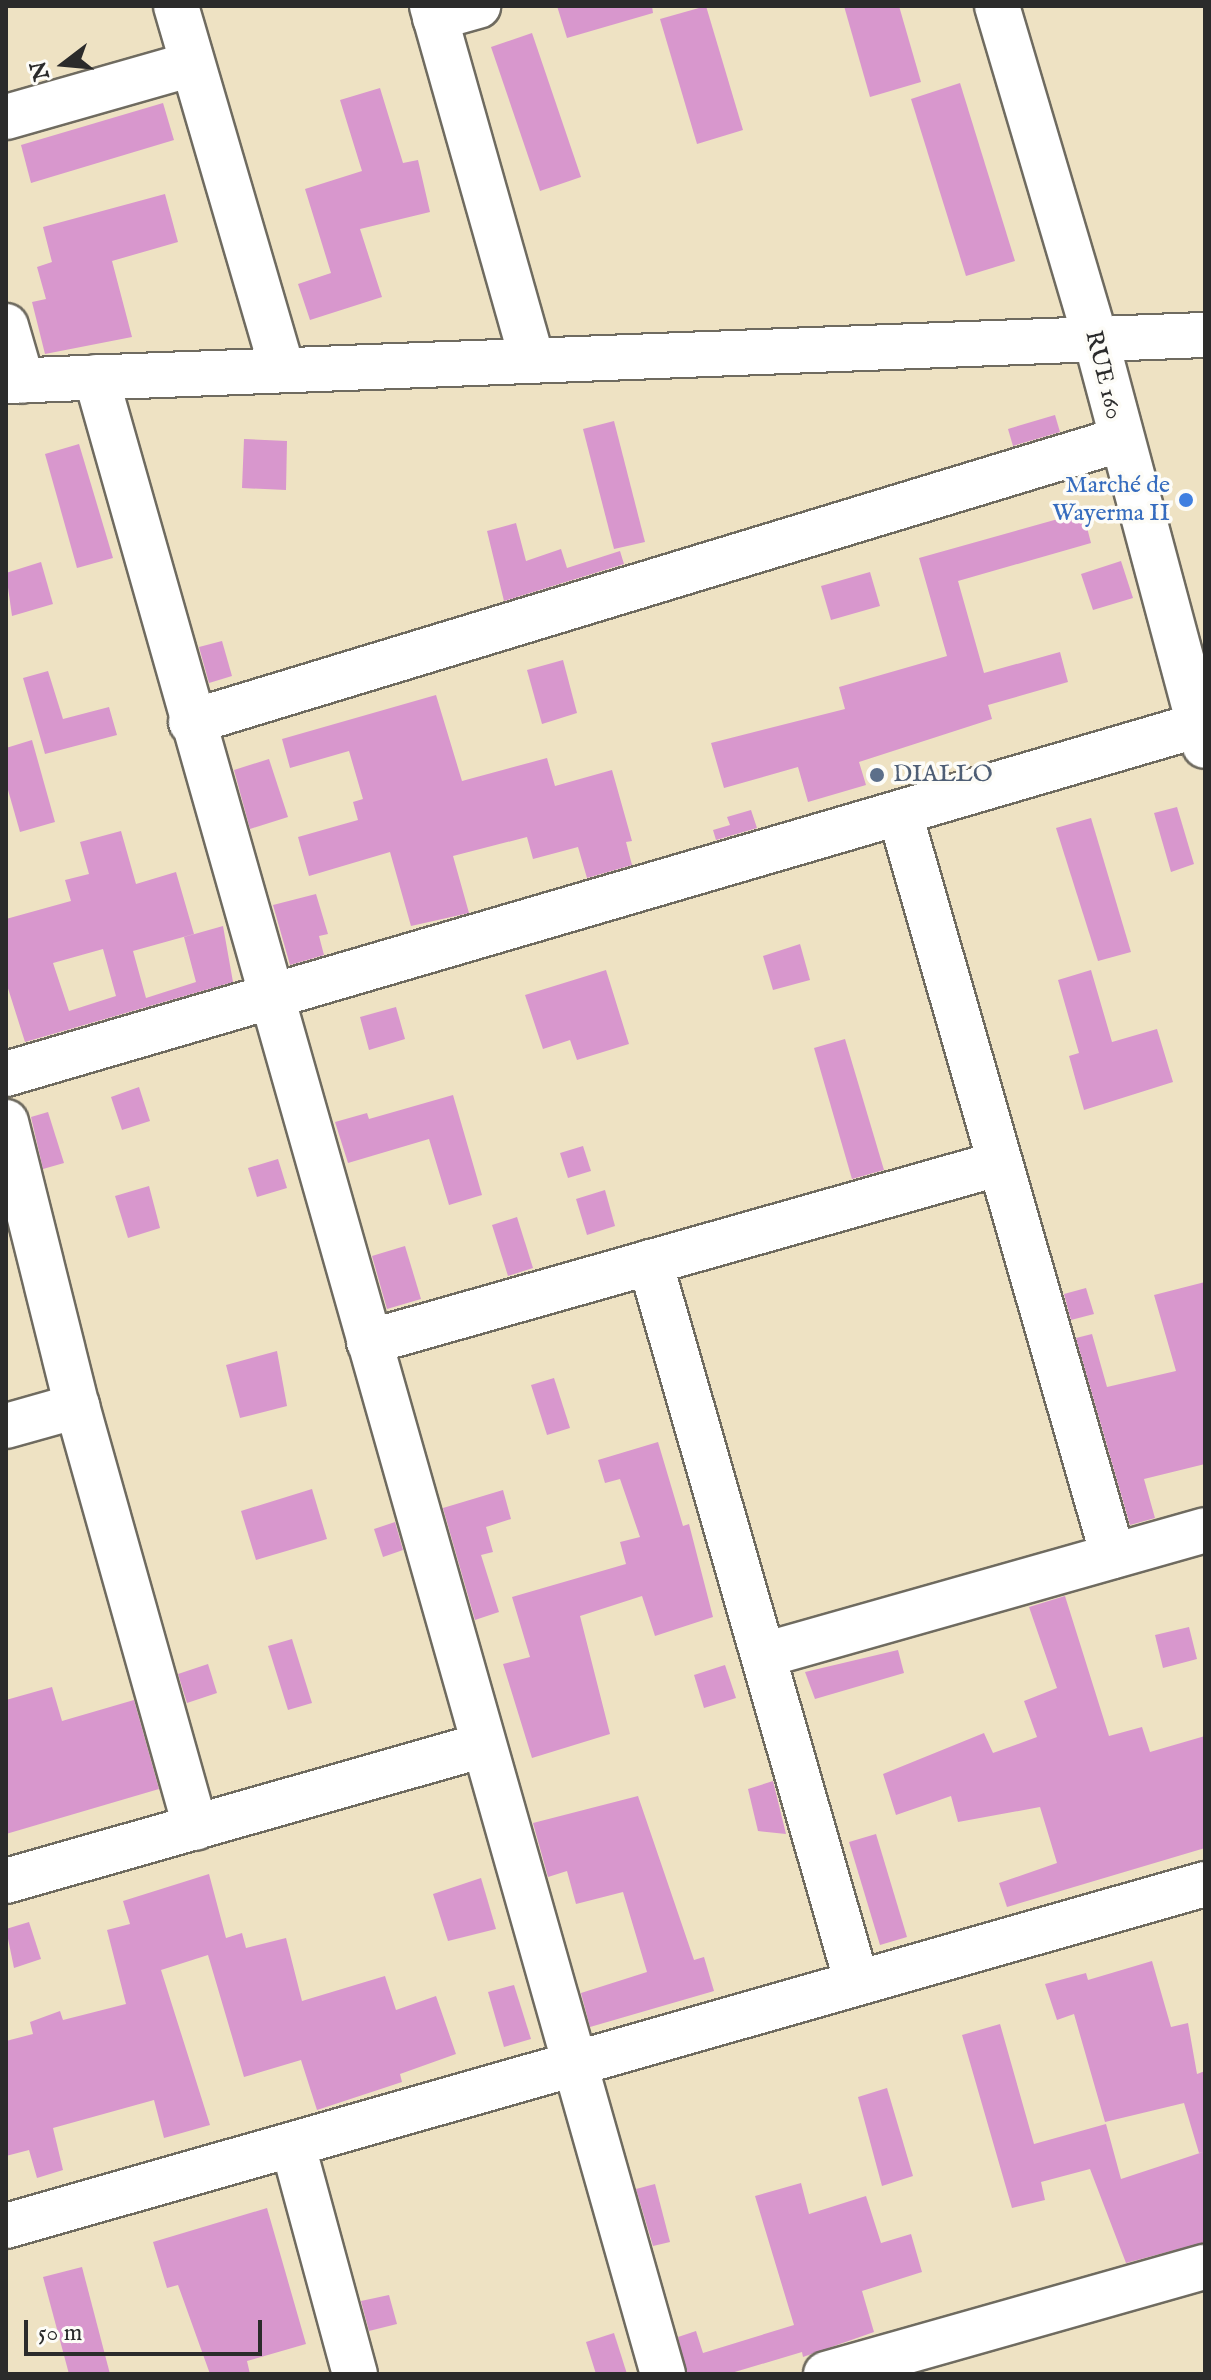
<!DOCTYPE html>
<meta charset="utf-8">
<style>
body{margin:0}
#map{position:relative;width:1211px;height:2380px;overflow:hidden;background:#eee2c3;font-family:"IM FELL English",serif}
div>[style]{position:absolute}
.building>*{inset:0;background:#d897cd}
.roads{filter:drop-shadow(2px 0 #6f6b60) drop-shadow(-2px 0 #6f6b60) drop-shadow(0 2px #6f6b60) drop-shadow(0 -2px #6f6b60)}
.minor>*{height:44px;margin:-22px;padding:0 22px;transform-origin:22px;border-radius:22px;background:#fff}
.dots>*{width:22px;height:22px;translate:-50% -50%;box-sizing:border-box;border:4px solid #fdfcf7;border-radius:50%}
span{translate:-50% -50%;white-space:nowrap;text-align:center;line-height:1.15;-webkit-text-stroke:7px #fdfcf7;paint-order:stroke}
.street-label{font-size:24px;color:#2b2b2b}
.shop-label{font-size:24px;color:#366cbe}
.right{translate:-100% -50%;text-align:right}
.service-label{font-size:24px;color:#4e5e75}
.left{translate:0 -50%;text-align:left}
.frame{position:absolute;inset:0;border:8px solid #2b2b2b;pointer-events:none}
.north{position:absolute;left:24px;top:24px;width:80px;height:80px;-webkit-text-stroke:6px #fdfcf7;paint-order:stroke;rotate:254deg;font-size:22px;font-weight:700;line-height:32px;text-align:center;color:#2b2b2b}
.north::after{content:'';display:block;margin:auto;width:28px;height:36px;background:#2b2b2b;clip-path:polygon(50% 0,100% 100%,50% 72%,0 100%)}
.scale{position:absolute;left:24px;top:2320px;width:238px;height:36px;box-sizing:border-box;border:4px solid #2b2b2b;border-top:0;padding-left:10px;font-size:24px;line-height:28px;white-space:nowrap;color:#2b2b2b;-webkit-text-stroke:6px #fdfcf7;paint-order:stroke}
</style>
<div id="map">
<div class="building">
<i style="clip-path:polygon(557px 6px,652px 6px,653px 13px,567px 38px)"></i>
<i style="clip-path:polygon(706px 6px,743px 130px,697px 144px,660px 19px)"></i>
<i style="clip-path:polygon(844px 6px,899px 6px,921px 82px,870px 97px)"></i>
<i style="clip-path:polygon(532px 33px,581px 177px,540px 191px,491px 47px)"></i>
<i style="clip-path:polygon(960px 83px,1015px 261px,966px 276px,911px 99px)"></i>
<i style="clip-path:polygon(380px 88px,403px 163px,418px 160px,430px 212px,360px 229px,382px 297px,310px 320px,298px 284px,331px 273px,305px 189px,362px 171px,340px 100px)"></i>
<i style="clip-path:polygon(163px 103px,174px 140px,31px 183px,21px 145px)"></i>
<i style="clip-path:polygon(165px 194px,178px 242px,112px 261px,132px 337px,45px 354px,32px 302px,46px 299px,37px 267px,52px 262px,43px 227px)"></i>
<i style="clip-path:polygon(1055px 415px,1060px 432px,1013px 446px,1008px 429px)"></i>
<i style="clip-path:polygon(614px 421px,645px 542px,614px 549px,583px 429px)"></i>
<i style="clip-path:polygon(244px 439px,287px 441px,286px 490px,242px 488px)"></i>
<i style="clip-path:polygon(79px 444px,113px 558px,77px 568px,45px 454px)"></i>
<i style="clip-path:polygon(1083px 512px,1091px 543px,958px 581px,984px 673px,1060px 652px,1068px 682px,988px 705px,992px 719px,859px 762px,866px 785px,808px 802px,798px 767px,724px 788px,711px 743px,845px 709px,839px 687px,947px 656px,919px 558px)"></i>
<i style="clip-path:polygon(516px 523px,526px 561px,561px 549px,567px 568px,620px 551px,624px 564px,504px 601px,487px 531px)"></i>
<i style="clip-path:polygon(1121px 561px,1133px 598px,1093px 610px,1081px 574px)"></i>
<i style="clip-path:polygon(41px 562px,53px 604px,12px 616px,6px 573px)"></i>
<i style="clip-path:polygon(870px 572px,880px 606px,831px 620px,821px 586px)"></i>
<i style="clip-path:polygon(222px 641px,232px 676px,209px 683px,199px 647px)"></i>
<i style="clip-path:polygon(563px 660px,577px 713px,542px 724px,527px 670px)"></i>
<i style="clip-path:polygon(48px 671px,63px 719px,109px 707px,117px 735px,45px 754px,23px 678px)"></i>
<i style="clip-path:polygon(436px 695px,462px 781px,547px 758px,555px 786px,612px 770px,632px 841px,626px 842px,632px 865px,587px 878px,578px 847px,533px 859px,527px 837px,453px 856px,469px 913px,411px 926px,390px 852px,309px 876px,298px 837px,358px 820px,353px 802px,363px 799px,349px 751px,290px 768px,282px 739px)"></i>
<i style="clip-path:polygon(32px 740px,55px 822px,20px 832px,6px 783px,6px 748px)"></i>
<i style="clip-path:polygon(269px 759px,288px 817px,250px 829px,234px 770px)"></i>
<i style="clip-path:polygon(1177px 807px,1194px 864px,1171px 872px,1154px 813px)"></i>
<i style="clip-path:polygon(751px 810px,757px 828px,716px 840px,713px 830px,730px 825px,727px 817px)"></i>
<i style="clip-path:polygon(1091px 818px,1131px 952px,1098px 961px,1056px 828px)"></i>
<i style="clip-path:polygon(evenodd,121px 831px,136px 884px,176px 872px,194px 934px,133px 951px,146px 998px,196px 982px,184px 937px,223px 926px,233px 982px,25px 1042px,6px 982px,6px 919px,71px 901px,65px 880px,89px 874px,80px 842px,121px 831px,103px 949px,116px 996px,69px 1011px,53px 963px,103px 949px)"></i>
<i style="clip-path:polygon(316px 894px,328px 934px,319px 936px,324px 955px,290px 965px,273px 905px)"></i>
<i style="clip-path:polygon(800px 944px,810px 980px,773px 990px,763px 956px)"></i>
<i style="clip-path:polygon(606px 970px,629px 1044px,577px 1060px,570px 1040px,543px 1049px,525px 995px)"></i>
<i style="clip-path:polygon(1091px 970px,1112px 1042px,1157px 1029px,1173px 1082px,1084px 1110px,1069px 1056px,1079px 1053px,1058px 980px)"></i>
<i style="clip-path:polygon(396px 1007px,405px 1039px,369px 1050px,360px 1017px)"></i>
<i style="clip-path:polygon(845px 1039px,884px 1170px,852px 1179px,814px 1048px)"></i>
<i style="clip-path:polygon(139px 1087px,150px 1121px,122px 1130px,111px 1097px)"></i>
<i style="clip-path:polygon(453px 1095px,482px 1195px,449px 1205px,429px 1139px,348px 1163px,335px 1122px,367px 1113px,369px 1119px)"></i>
<i style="clip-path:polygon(48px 1112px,64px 1163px,43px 1169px,31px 1117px)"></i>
<i style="clip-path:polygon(583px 1146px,591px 1171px,568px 1178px,560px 1153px)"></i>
<i style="clip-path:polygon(278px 1159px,287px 1188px,257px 1197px,248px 1168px)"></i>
<i style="clip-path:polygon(149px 1186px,160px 1228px,128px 1238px,115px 1196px)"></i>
<i style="clip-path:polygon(605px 1190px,615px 1226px,587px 1235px,576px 1199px)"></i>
<i style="clip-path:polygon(517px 1217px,533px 1268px,508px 1276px,492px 1225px)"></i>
<i style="clip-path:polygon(405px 1246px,421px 1299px,387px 1309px,372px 1256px)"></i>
<i style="clip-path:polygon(1205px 1282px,1205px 1464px,1144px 1479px,1155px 1518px,1130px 1525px,1076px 1338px,1092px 1334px,1107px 1387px,1176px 1371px,1154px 1295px)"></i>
<i style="clip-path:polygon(1086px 1288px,1094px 1314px,1071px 1320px,1064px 1294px)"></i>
<i style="clip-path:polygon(277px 1351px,287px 1406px,240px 1418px,226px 1365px)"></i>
<i style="clip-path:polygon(554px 1378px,570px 1428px,547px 1435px,531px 1385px)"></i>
<i style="clip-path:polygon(658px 1442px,683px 1526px,689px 1524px,713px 1617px,655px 1636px,642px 1596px,580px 1616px,610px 1734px,532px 1758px,503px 1664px,530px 1657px,512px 1597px,626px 1564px,620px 1542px,640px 1537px,620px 1479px,605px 1483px,598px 1460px)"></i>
<i style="clip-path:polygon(312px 1489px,327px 1539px,256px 1560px,241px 1511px)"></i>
<i style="clip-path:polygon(503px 1490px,511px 1519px,486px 1527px,493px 1552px,481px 1555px,499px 1612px,475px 1620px,443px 1508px)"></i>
<i style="clip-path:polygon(395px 1522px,403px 1550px,383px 1557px,374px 1529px)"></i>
<i style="clip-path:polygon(1065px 1596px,1109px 1736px,1142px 1727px,1150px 1752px,1205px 1736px,1205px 1848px,1007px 1907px,999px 1883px,1057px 1863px,1040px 1807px,958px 1822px,951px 1796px,896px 1815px,883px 1774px,984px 1733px,993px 1753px,1037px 1737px,1024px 1701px,1057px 1688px,1029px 1607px)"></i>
<i style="clip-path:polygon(1189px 1627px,1197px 1659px,1163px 1668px,1155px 1635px)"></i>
<i style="clip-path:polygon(292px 1639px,312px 1703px,288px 1710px,268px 1646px)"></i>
<i style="clip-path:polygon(898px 1650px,904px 1673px,815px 1699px,805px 1672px)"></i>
<i style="clip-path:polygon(208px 1664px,217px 1693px,187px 1703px,178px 1674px)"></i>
<i style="clip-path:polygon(725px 1665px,736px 1698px,704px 1708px,694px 1675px)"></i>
<i style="clip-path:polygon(52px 1687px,62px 1721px,134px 1700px,159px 1789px,6px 1834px,6px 1700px)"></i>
<i style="clip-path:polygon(773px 1781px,786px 1834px,758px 1831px,748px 1789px)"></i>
<i style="clip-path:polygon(638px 1796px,694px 1960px,704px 1957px,714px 1991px,590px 2027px,581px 1993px,647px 1972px,623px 1892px,576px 1904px,567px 1871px,548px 1877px,533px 1823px)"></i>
<i style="clip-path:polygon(876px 1834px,907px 1937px,880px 1945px,849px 1842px)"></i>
<i style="clip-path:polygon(209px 1874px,226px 1938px,242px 1933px,246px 1948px,286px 1938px,302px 2001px,385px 1976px,396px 2010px,436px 1996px,456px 2054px,400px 2074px,402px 2082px,317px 2110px,301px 2060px,244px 2077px,208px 1955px,161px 1970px,210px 2125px,164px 2138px,154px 2100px,53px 2128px,63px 2170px,37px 2178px,29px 2150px,6px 2156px,6px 2041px,33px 2034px,30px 2022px,60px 2011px,63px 2020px,126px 2004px,107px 1930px,130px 1924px,123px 1901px)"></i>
<i style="clip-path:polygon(481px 1878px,496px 1929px,448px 1941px,433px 1894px)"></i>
<i style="clip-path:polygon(29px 1922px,41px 1959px,14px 1968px,6px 1929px)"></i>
<i style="clip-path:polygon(1152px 1961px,1171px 2027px,1188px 2023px,1197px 2074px,1205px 2071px,1205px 2242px,1126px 2263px,1090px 2169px,1041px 2182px,1045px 2200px,1012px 2208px,962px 2035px,1000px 2024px,1034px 2144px,1106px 2124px,1121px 2179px,1203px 2152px,1199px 2153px,1184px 2103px,1105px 2122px,1074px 2014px,1057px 2020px,1045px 1984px,1086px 1973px,1088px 1980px)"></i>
<i style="clip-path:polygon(514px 1985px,531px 2039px,504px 2047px,488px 1992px)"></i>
<i style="clip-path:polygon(887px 2088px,913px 2176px,882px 2186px,858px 2097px)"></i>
<i style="clip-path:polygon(801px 2183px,809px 2214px,866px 2196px,881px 2243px,911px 2234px,922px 2272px,862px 2291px,874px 2332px,803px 2357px,802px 2352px,728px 2374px,687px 2374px,678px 2337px,696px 2331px,703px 2353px,794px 2325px,755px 2196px)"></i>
<i style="clip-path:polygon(655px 2184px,670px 2242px,653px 2246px,636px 2189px)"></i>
<i style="clip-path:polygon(267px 2208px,306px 2344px,247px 2361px,250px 2374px,210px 2374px,178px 2285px,167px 2288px,153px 2242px)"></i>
<i style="clip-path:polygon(82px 2267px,110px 2374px,69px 2374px,43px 2277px)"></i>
<i style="clip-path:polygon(389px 2295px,397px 2324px,369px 2331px,361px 2301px)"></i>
<i style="clip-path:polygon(614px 2333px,627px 2374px,596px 2374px,586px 2342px)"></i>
</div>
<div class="roads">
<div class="minor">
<i style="left:176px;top:6px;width:377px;rotate:73.7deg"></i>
<i style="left:432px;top:6px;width:367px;rotate:74.2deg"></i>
<i style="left:997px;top:6px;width:348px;rotate:73.5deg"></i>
<i style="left:1096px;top:340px;width:420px;rotate:75deg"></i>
<i style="left:435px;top:18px;width:45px;rotate:-15.6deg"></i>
<i style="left:6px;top:117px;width:193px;rotate:-15.9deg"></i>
<i style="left:6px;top:326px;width:57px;rotate:73.8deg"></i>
<i style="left:96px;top:377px;width:2076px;rotate:74.15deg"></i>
<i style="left:6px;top:381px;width:1200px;rotate:-2.2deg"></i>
<i style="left:191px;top:722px;width:970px;rotate:-16.9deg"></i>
<i style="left:900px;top:814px;width:772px;rotate:73.98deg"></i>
<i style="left:6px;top:1074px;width:1243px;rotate:-16.31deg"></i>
<i style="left:6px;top:1122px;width:293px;rotate:76deg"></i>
<i style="left:77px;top:1406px;width:438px;rotate:74.3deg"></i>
<i style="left:650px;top:1262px;width:750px;rotate:73.98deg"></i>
<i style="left:369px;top:1342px;width:653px;rotate:-15.82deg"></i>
<i style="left:6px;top:1426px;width:74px;rotate:-15.7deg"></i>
<i style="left:764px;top:1655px;width:458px;rotate:-15.8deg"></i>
<i style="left:6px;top:1881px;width:495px;rotate:-15.9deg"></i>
<i style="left:293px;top:2146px;width:236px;rotate:74.8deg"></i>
<i style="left:6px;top:2226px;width:1247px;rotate:-15.92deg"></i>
<i style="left:826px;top:2374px;width:394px;rotate:-15.8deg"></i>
</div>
</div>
<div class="dots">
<i style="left:1186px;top:500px;background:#3f7fe0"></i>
<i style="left:877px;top:775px;background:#5c6f8a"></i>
</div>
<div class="street-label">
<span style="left:1103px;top:375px;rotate:76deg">RUE 160</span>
</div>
<div class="shop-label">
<span class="right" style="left:1170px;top:500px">Marché de<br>Wayerma II</span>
</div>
<div class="service-label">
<span class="left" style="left:893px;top:775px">DIALLO</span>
</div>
<div class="frame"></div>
<div class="north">N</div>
<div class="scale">50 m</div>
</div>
